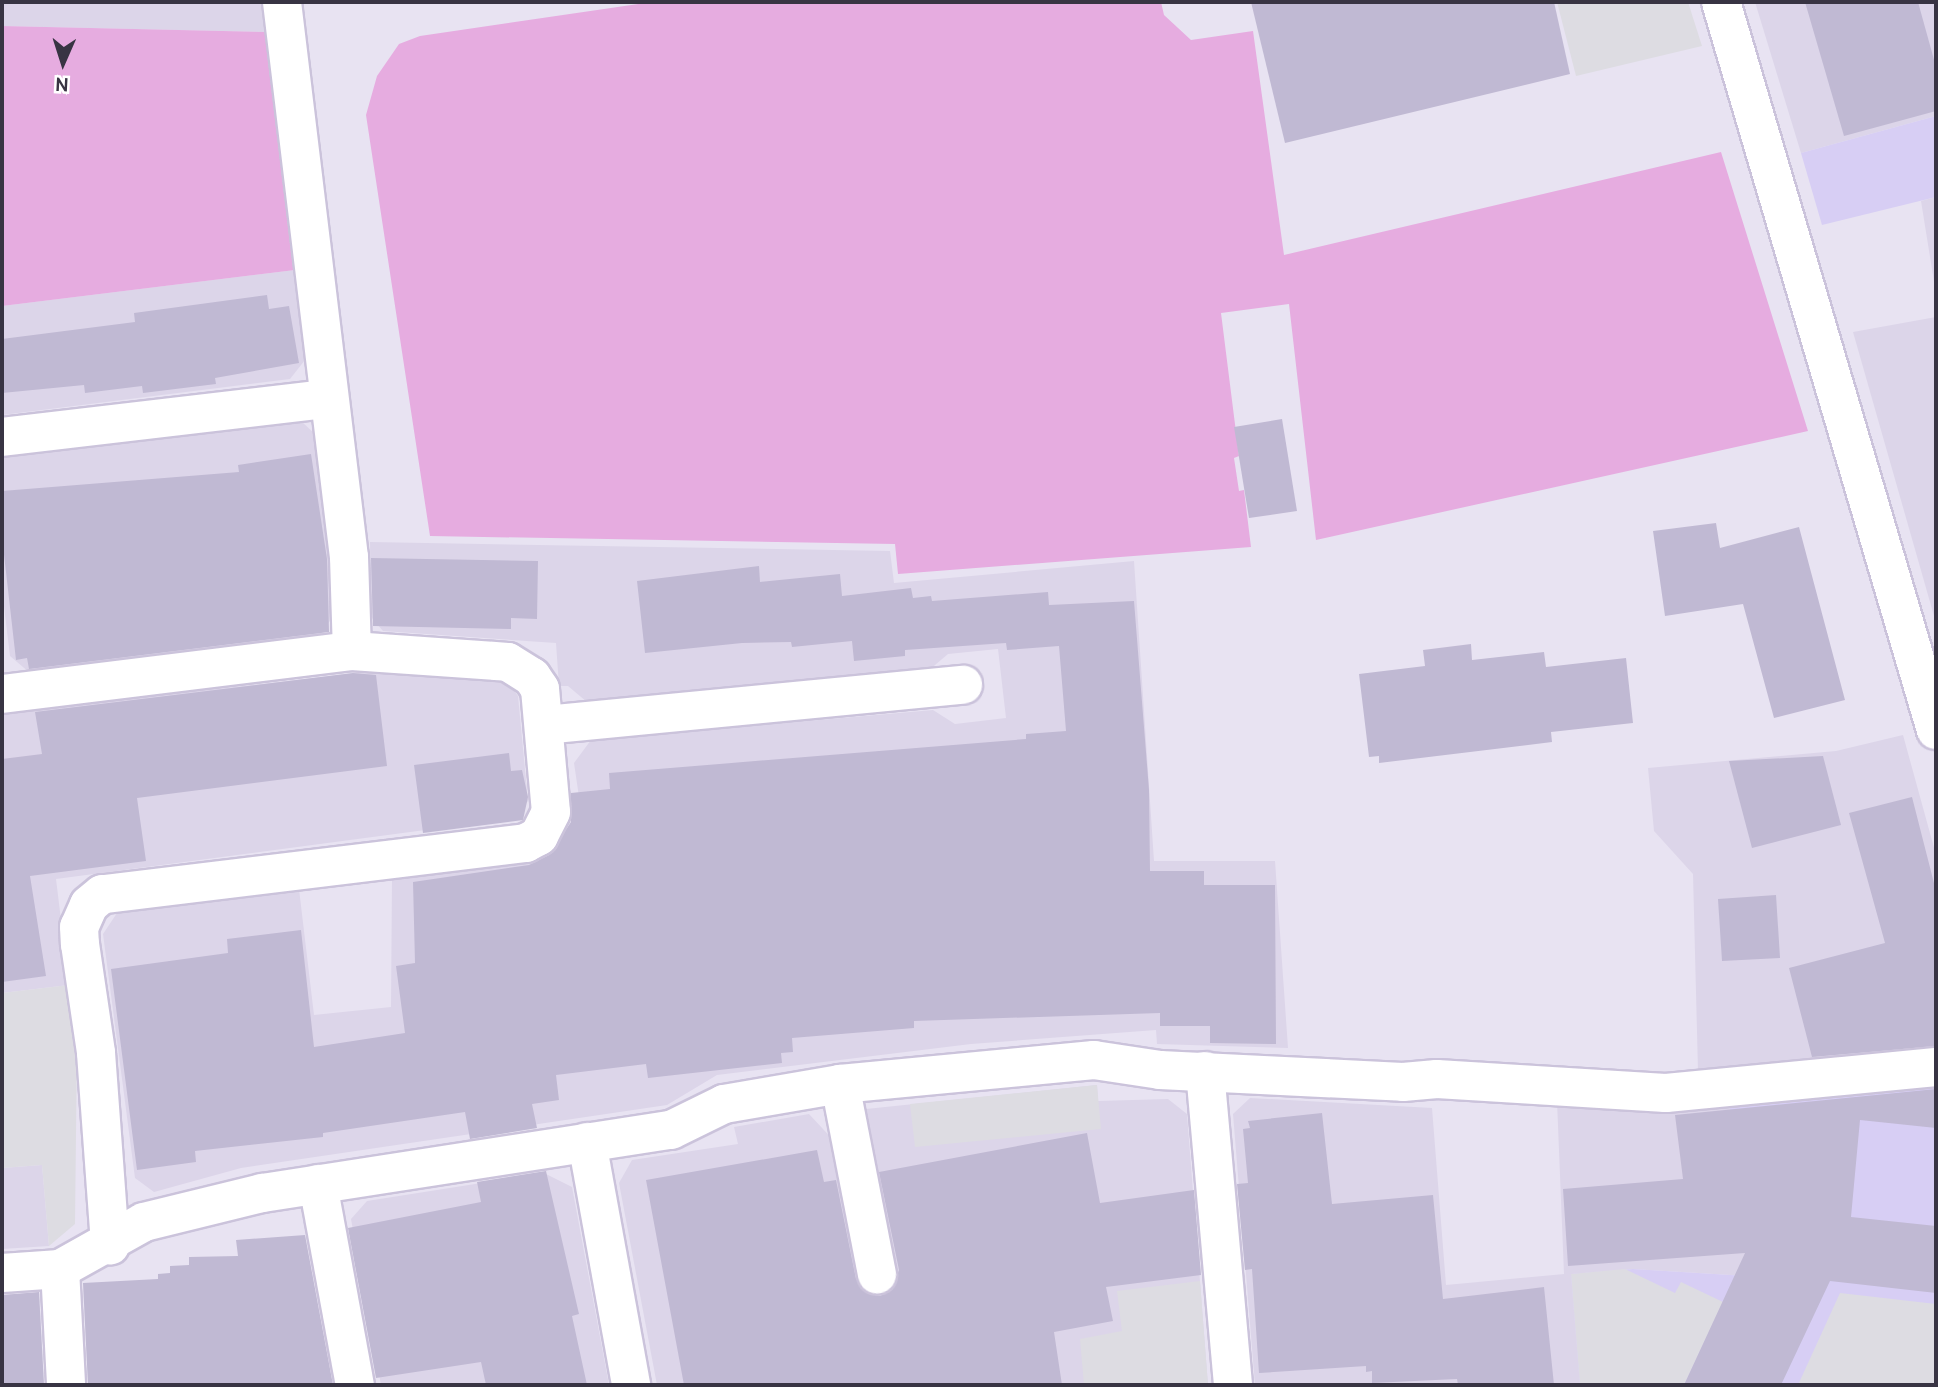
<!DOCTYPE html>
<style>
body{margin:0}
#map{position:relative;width:1938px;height:1387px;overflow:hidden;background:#e8e3f2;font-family:Cabin,sans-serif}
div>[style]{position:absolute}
.residential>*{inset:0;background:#dcd5e9}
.commercial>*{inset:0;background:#d7cef4}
.green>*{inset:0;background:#e6ace0}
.parking>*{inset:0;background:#dddce2}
.building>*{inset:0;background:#c0b9d3}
.roads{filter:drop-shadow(2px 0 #cbc3db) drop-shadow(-2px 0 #cbc3db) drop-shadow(0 2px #cbc3db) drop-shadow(0 -2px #cbc3db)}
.minor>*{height:38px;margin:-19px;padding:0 19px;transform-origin:19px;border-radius:19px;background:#fff}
.tertiary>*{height:38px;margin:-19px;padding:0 19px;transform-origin:19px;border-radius:19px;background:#fff}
span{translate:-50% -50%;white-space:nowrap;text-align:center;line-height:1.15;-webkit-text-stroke:5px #fff;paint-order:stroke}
.frame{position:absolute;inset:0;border:4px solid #383443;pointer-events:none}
.north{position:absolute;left:28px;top:28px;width:70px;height:70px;-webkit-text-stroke:5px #fff;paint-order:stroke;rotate:183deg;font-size:19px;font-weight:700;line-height:28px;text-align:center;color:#383443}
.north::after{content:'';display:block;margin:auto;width:24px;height:32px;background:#383443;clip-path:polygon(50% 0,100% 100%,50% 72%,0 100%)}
</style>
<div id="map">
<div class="residential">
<i style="clip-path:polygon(2px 2px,262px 2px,265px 32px,2px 26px)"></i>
<i style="clip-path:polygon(1755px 2px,1936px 2px,1936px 116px,1801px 153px)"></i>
<i style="clip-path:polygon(1936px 197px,1936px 294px,1921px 201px)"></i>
<i style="clip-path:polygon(295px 270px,305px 360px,290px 379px,2px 415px,2px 306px)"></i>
<i style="clip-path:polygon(1936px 317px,1936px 623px,1853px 332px)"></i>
<i style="clip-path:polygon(300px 420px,317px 436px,330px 538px,332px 618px,319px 636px,30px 673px,10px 656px,2px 590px,4px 457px)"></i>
<i style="clip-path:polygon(370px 542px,890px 551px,894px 583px,1134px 561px,1154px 861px,1275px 861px,1288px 1048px,1157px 1044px,1156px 1030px,971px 1044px,717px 1075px,667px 1105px,241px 1168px,154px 1192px,135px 1178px,103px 934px,117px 913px,299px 889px,314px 1015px,391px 1007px,392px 877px,575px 854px,583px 824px,574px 763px,591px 740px,933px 710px,955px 724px,1006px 718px,998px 649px,948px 654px,928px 671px,587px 702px,568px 686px,559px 686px,556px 643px,383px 631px,371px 617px)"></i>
<i style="clip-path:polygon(367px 672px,507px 681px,518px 696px,528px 801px,515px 818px,56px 879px,69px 985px,2px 993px,2px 713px)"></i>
<i style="clip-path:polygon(1903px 735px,1936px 855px,1936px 1051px,1698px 1071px,1693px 874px,1654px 831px,1648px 768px,1836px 751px)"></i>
<i style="clip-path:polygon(1097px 1085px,1098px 1101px,1168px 1099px,1187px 1114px,1208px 1385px,657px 1385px,619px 1183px,632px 1160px,738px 1144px,734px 1127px,809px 1114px,837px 1144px,865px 1293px,899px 1288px,866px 1109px)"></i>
<i style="clip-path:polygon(1250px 1098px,1432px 1108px,1446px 1285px,1564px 1274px,1557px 1101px,1728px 1099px,1764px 1277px,1633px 1269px,1571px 1274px,1580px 1385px,1255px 1385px,1233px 1114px)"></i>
<i style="clip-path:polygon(42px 1165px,49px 1246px,2px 1249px,2px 1168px)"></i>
<i style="clip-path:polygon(544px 1173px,572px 1187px,609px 1385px,381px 1385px,351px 1219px,367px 1201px)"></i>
</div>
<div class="commercial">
<i style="clip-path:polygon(1936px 116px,1936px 197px,1822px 225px,1801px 153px)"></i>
<i style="clip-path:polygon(1936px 1082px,1936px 1385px,1580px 1385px,1571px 1274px,1633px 1269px,1763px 1277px,1728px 1099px)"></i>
</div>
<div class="green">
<i style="clip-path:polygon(652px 2px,1161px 2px,1164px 15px,1191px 40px,1253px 31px,1284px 255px,1721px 152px,1808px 431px,1316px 540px,1289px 304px,1221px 313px,1239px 456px,1234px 458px,1239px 491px,1244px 490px,1251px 547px,898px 574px,895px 544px,430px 536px,366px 115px,377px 76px,399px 44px,420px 36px)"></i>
<i style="clip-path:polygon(2px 26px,265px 32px,295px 270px,2px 306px)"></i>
</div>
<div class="parking">
<i style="clip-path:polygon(1557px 2px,1688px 2px,1702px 46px,1576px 76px)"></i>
<i style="clip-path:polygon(69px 985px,77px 1046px,75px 1224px,49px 1246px,42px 1165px,2px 1168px,2px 993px)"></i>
<i style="clip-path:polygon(1097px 1085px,1101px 1129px,915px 1147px,910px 1104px)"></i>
<i style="clip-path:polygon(1625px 1269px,1675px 1293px,1681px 1282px,1723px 1302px,1684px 1385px,1580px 1385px,1571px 1274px)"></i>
<i style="clip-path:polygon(1200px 1281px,1208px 1385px,1084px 1385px,1080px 1339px,1122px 1331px,1117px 1291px)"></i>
<i style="clip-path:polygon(1840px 1293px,1936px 1304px,1936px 1385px,1798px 1385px)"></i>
</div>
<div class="building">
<i style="clip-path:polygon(1251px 2px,1554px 2px,1570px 74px,1285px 143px)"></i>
<i style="clip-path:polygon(1805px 2px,1918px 2px,1936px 67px,1936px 111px,1844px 136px)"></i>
<i style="clip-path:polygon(267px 295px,269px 309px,289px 306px,299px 363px,215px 378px,216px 384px,143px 393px,142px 386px,85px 393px,84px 385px,2px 393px,2px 339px,135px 322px,134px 313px)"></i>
<i style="clip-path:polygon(1282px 419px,1297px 511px,1249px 518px,1234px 427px)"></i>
<i style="clip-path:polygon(311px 454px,327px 559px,329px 632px,29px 669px,27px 658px,16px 660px,2px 537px,2px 491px,239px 472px,238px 465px)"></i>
<i style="clip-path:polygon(1716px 523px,1720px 548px,1799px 527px,1845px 700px,1774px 718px,1743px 604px,1665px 616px,1653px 531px)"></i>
<i style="clip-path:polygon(371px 558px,538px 561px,537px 619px,511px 618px,511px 629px,373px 626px)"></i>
<i style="clip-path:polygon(759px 566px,760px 582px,840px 574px,842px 596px,911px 588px,913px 598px,931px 596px,932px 601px,1048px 592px,1049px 605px,1134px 601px,1149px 790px,1150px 871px,1204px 871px,1204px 885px,1275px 885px,1276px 1044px,1210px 1043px,1210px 1026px,1160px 1026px,1160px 1013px,914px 1021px,914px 1028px,792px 1038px,793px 1052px,781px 1053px,782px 1063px,648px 1078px,646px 1064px,556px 1075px,559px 1100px,532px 1104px,537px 1128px,470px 1139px,465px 1112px,323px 1133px,323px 1137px,195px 1151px,196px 1162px,137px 1170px,111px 969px,228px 953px,227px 939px,301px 930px,314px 1047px,405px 1033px,396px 966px,415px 963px,413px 882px,529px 865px,549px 855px,571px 822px,571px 793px,610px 789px,609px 773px,1026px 739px,1026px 734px,1066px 731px,1059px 646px,1007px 650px,1006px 643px,905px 650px,905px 656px,854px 661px,852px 641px,792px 647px,791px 642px,742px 643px,645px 653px,637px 581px)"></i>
<i style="clip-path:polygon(1471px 644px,1472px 660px,1544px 652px,1546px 667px,1626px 658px,1633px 723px,1551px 732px,1552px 742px,1379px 763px,1379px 756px,1369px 757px,1359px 674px,1425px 666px,1423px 650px)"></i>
<i style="clip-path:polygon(353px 673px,376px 675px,387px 766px,137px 798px,146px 861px,30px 876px,46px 976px,2px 982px,2px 759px,42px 754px,35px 712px)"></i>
<i style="clip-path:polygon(509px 753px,511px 771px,522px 770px,528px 797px,523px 820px,423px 833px,414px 765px)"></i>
<i style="clip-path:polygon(1823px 756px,1841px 825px,1752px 848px,1729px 761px)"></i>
<i style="clip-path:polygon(1912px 797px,1936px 891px,1936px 1046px,1812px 1057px,1789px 968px,1885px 943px,1849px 813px)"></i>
<i style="clip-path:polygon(1776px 895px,1780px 958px,1722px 961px,1718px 899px)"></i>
<i style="clip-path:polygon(1936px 1089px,1936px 1128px,1860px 1120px,1851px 1217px,1936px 1226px,1936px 1293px,1830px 1281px,1781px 1385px,1684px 1385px,1745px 1253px,1568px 1266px,1563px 1189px,1683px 1179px,1675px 1115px)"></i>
<i style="clip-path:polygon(1322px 1113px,1332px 1204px,1433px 1195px,1443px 1299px,1544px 1287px,1554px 1385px,1458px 1385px,1457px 1379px,1372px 1383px,1372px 1371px,1366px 1372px,1366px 1366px,1259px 1373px,1252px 1269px,1245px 1270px,1237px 1184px,1248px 1183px,1243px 1129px,1250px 1128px,1248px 1121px)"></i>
<i style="clip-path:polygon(1087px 1133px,1100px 1203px,1194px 1190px,1201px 1275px,1106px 1287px,1113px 1321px,1054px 1332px,1062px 1385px,684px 1385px,646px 1180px,817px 1150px,824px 1182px,836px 1180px,856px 1279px,869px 1294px,880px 1296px,892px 1290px,899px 1270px,879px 1172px)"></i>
<i style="clip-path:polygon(546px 1171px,579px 1314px,572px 1316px,587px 1385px,486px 1385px,481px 1362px,376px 1378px,348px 1228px,481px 1202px,477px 1182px)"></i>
<i style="clip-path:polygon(305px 1235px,333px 1385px,88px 1385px,83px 1283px,158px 1279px,158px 1274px,170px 1273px,170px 1266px,189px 1265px,189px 1257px,238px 1256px,236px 1240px)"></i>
<i style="clip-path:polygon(39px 1292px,44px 1385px,2px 1385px,2px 1295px)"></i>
</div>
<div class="roads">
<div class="minor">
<i style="left:282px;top:2px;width:559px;rotate:83.12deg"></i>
<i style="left:349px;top:557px;width:94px;rotate:88.2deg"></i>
<i style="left:2px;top:437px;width:327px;rotate:-6.7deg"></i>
<i style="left:2px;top:694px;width:353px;rotate:-7deg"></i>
<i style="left:352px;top:651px;width:156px;rotate:4deg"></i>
<i style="left:508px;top:662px;width:28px;rotate:32deg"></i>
<i style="left:532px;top:677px;width:14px;rotate:56deg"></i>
<i style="left:540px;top:689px;width:123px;rotate:84.9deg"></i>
<i style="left:551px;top:812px;width:27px;rotate:117deg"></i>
<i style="left:539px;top:836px;width:15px;rotate:152deg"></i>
<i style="left:526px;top:843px;width:427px;rotate:173.1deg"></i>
<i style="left:102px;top:894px;width:17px;rotate:140deg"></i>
<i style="left:89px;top:905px;width:24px;rotate:114deg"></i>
<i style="left:79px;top:927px;width:17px;rotate:87deg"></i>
<i style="left:80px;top:944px;width:110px;rotate:81.6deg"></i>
<i style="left:96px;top:1053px;width:193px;rotate:85.8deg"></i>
<i style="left:544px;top:725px;width:421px;rotate:-5.5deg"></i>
<i style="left:1205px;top:1071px;width:315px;rotate:84.9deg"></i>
<i style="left:840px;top:1084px;width:194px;rotate:79deg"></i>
<i style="left:587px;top:1142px;width:247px;rotate:79.7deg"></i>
<i style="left:318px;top:1184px;width:204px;rotate:79.6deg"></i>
<i style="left:60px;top:1269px;width:116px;rotate:87deg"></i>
<i style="left:2px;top:1273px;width:58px;rotate:-3.9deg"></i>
<i style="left:60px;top:1269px;width:96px;rotate:-29.2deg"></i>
<i style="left:144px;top:1222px;width:122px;rotate:-13.8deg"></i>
<i style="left:262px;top:1193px;width:414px;rotate:-8.8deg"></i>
<i style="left:671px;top:1130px;width:59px;rotate:-26.1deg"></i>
<i style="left:724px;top:1104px;width:118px;rotate:-9.8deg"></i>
<i style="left:840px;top:1084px;width:255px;rotate:-5.4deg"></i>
<i style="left:1094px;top:1060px;width:67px;rotate:8.6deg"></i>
<i style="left:1160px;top:1070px;width:243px;rotate:2.8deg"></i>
<i style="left:1403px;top:1082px;width:34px;rotate:-5deg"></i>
<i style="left:1437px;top:1079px;width:229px;rotate:3.5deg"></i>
<i style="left:1666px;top:1093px;width:271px;rotate:-5.5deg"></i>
</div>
<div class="tertiary">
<i style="left:1721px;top:2px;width:759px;rotate:73.55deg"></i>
</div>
</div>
<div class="frame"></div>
<div class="north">N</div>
</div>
